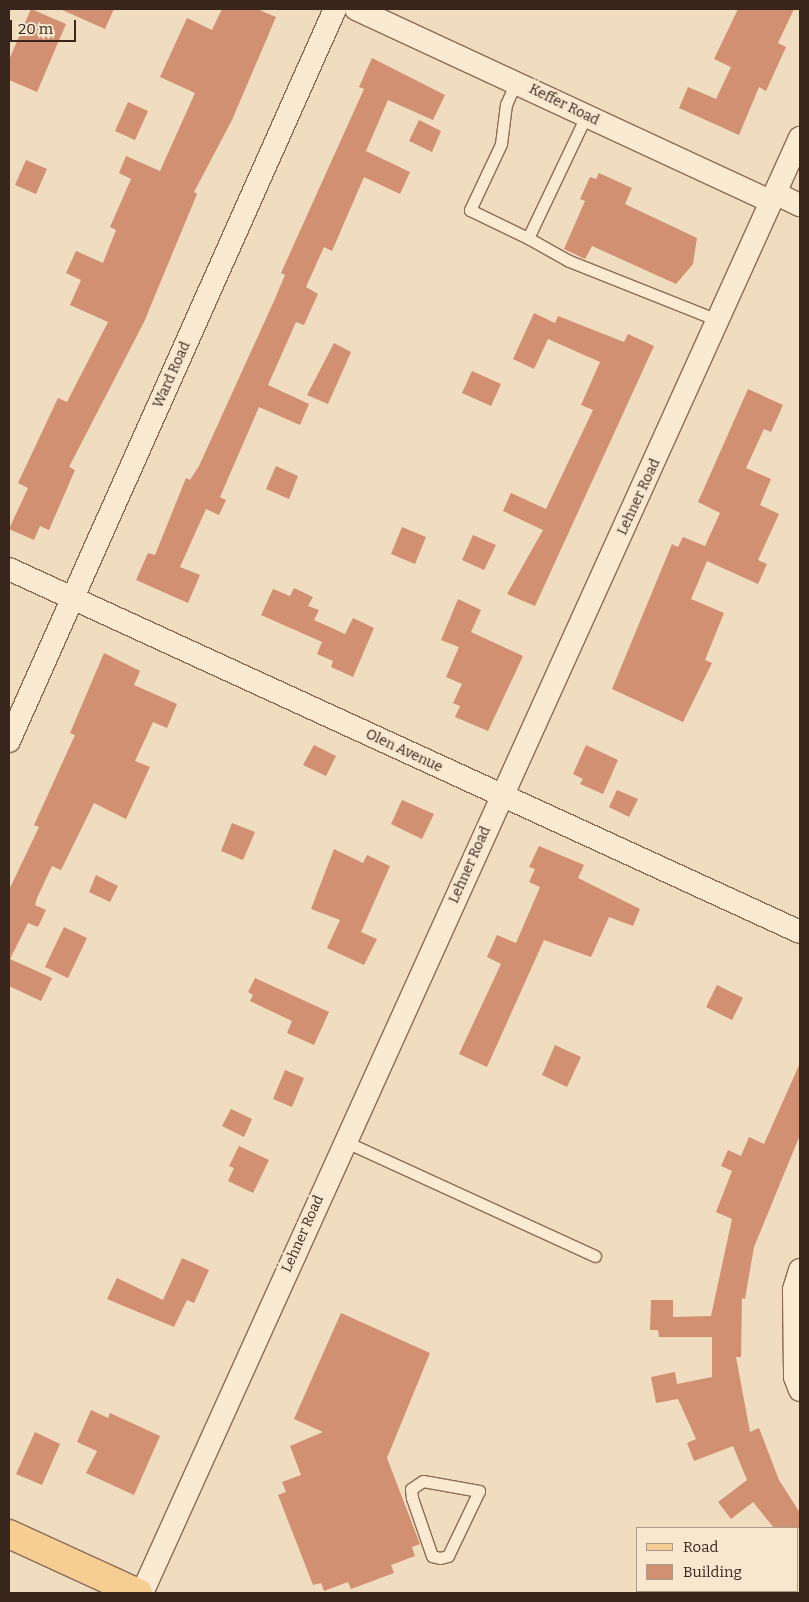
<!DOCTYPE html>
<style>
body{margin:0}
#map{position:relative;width:809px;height:1602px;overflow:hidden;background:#f0dcbf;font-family:Bitter,serif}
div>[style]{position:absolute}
.building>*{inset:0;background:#d19072}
.roads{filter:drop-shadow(1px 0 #8a6c56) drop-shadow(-1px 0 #8a6c56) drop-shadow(0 1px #8a6c56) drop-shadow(0 -1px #8a6c56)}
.lane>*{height:11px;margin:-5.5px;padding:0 5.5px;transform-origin:5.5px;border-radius:5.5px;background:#fbead2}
.street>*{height:22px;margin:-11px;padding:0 11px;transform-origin:11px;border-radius:11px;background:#fbead2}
.primary>*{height:28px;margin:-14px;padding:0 14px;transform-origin:14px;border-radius:14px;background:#f6cd93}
span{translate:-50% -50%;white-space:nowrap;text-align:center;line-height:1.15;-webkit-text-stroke:4.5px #f7e7cf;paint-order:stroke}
.street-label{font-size:14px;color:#38261c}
.frame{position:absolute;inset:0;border:10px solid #38261c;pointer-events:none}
.legend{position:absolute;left:636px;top:1527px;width:162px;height:65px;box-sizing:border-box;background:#f7e7cf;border:1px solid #ab9a87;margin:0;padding:6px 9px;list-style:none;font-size:15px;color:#38261c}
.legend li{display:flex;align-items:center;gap:10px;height:25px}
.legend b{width:25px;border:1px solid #ab9a87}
.scale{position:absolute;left:10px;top:20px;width:66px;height:22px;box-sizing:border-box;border:2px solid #38261c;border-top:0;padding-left:6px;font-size:15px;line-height:18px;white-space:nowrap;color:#38261c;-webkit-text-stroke:4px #f7e7cf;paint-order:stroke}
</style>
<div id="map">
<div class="building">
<i style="clip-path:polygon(31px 9px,66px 24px,37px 92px,9px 80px,9px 60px)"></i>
<i style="clip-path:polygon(60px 9px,114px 9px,105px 29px)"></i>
<i style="clip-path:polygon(222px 9px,257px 9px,276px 17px,232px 120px,194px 192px,197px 194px,144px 322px,69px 467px,75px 470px,49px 530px,40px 526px,34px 540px,9px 529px,28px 488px,18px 483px,58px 398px,67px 402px,108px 322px,70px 305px,81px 280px,66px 273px,76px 251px,103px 263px,116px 230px,110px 227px,131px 179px,119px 173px,126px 156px,160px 171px,195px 93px,160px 77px,187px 18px,212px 30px)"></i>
<i style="clip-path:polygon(738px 9px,794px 9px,778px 43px,786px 47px,766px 91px,759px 87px,739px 135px,679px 108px,688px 87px,716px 99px,731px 67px,714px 59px)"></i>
<i style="clip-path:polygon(372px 58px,445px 95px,433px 120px,388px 100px,366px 151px,410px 172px,400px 194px,364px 177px,332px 251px,324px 247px,306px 287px,318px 294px,304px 325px,296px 322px,268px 385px,309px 404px,300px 425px,259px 407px,220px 497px,226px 500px,219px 515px,206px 509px,180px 567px,200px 575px,188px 603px,136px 580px,148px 553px,155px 555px,186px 478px,190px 480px,199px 466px,274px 301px,285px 275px,281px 273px,364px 89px,359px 87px)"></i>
<i style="clip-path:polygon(128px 102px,148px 111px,135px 140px,115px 131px)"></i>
<i style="clip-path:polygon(419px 120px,441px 131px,432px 152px,409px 141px)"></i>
<i style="clip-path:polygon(26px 160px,47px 169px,36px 194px,15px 185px)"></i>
<i style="clip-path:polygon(599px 173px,632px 188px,625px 204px,697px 238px,693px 264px,676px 284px,592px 246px,585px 259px,564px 249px,585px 201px,580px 199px,590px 177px,596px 179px)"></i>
<i style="clip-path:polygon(534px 313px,555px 323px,558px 316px,624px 342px,628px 334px,654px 346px,535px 606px,507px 594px,543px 530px,503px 511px,511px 493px,546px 509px,593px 410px,581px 405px,600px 362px,548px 339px,534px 369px,513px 359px)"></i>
<i style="clip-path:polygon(334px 343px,351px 352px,328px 404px,307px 395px)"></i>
<i style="clip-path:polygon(472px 371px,501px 384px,491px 406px,462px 393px)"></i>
<i style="clip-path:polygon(748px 389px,783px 405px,771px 432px,764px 429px,746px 468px,771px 479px,760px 505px,779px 514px,758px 560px,767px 564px,758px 584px,707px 561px,691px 599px,724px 613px,705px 660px,712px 663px,683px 722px,612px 689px,672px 544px,678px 547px,683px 537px,705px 546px,720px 513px,698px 502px)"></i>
<i style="clip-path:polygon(276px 466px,298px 476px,289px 499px,266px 489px)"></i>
<i style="clip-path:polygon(402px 527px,426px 537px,415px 564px,391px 554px)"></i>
<i style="clip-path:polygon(473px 535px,496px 545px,484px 570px,462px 560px)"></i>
<i style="clip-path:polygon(294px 588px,313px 597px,308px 606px,319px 610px,314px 620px,345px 634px,353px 618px,374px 628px,353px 677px,331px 667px,333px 661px,317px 654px,322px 642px,261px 615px,273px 589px,290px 596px)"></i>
<i style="clip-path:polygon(458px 599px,481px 610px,471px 632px,523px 656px,488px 731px,455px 717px,460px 706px,453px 703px,462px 684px,446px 677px,459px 647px,441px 640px)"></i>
<i style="clip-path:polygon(104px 653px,140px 671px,134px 685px,177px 704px,167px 728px,153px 722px,135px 761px,150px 767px,126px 819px,94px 803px,61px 870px,52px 866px,37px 898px,35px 905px,46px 910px,38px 927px,28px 923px,10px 959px,52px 978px,41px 1001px,9px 986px,9px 890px,39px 827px,34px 825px,75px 735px,70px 733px)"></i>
<i style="clip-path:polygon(314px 745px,336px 756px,326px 776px,303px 765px)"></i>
<i style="clip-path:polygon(586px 745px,618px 760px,603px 794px,580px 784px,583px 779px,573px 774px)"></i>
<i style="clip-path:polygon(617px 790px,638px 799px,629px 817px,609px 807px)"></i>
<i style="clip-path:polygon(402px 800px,434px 814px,422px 839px,391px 824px)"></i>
<i style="clip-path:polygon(232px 823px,255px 832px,243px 860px,221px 851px)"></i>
<i style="clip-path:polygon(539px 846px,584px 865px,578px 878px,640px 909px,633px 926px,609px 917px,591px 957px,544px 940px,487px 1067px,459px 1054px,501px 964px,487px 957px,497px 935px,516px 943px,540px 887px,529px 882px,535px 869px,529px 867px)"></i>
<i style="clip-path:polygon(334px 849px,363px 863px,367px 855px,390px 866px,361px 932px,377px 939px,364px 965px,327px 948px,340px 920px,311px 909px)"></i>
<i style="clip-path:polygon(96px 875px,118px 886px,110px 902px,89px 892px)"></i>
<i style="clip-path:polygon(64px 927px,87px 938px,68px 978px,45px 967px)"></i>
<i style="clip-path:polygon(255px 978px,329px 1012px,314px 1045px,287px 1033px,292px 1021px,250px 1001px,253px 995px,248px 992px)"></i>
<i style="clip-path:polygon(717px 985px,743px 998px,732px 1020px,706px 1007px)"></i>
<i style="clip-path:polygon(555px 1045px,581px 1057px,567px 1087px,542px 1075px)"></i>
<i style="clip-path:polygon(800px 1063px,800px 1135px,754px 1247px,745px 1299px,742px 1298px,741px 1357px,736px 1357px,750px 1432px,759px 1428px,779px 1480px,800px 1513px,800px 1528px,774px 1528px,753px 1502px,731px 1519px,718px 1502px,747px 1480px,733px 1446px,694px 1461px,687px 1443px,696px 1439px,678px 1399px,656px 1403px,651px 1377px,675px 1372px,677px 1384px,712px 1377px,712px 1337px,659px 1337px,658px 1330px,650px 1330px,651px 1300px,673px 1300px,673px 1317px,711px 1316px,732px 1219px,716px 1212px,732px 1171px,721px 1166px,728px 1150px,741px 1156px,749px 1137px,764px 1144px)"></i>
<i style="clip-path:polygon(285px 1070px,304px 1078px,292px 1107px,273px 1099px)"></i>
<i style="clip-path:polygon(231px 1109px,252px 1119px,244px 1137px,222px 1126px)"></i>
<i style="clip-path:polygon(239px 1146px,269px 1160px,253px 1193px,228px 1181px,234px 1168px,229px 1166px)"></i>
<i style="clip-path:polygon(182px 1258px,209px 1270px,194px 1303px,187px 1300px,174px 1327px,107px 1299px,117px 1278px,163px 1300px)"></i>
<i style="clip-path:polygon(341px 1313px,430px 1353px,387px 1458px,420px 1544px,412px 1547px,415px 1556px,391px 1565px,394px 1573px,351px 1589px,348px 1582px,324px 1591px,321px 1583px,313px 1585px,278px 1495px,286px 1492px,282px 1482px,301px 1475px,290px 1446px,323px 1432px,294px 1419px)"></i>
<i style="clip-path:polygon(91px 1410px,108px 1418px,110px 1413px,160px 1436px,134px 1495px,86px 1473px,97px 1451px,77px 1442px)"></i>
<i style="clip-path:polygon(35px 1432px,60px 1444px,42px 1485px,16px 1474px)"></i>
</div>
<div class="roads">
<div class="lane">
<i style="left:516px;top:82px;width:24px;rotate:114deg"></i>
<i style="left:506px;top:104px;width:40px;rotate:97.1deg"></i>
<i style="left:501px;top:144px;width:73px;rotate:115.2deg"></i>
<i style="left:470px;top:210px;width:64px;rotate:25.8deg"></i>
<i style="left:586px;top:116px;width:135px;rotate:115.4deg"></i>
<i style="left:528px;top:238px;width:47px;rotate:29.3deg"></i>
<i style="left:569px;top:261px;width:162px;rotate:21.7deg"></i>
<i style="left:344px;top:1141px;width:276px;rotate:24.6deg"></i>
<i style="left:423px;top:1481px;width:57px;rotate:10.1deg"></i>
<i style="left:479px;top:1491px;width:72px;rotate:115.5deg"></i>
<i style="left:448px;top:1556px;width:8px;rotate:166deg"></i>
<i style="left:440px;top:1558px;width:8px;rotate:-166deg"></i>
<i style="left:432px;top:1556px;width:61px;rotate:-109deg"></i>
<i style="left:412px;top:1498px;width:9px;rotate:-96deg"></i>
<i style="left:411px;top:1489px;width:14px;rotate:-34deg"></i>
</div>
<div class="street">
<i style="left:356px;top:9px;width:458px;rotate:24.9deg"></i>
<i style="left:775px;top:193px;width:28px;rotate:26deg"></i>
<i style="left:9px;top:569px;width:870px;rotate:24.65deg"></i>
<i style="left:9px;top:741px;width:801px;rotate:-65.99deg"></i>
<i style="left:800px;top:1270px;width:21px;rotate:107deg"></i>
<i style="left:794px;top:1290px;width:87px;rotate:89.3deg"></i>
<i style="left:795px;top:1377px;width:14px;rotate:69deg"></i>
<i style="left:142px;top:1593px;width:1597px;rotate:-65.67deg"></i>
</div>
<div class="primary">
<i style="left:9px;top:1534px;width:142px;rotate:24.6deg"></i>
</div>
</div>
<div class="street-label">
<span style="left:564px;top:105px;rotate:26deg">Keffer Road</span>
<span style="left:172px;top:375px;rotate:-66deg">Ward Road</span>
<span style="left:639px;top:497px;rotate:-65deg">Lehner Road</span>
<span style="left:404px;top:751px;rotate:25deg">Olen Avenue</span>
<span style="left:470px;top:865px;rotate:-66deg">Lehner Road</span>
<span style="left:303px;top:1234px;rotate:-66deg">Lehner Road</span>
</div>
<div class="frame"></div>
<ul class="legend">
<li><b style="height:6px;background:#f6cd93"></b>Road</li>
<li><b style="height:14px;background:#d19072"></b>Building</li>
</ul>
<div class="scale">20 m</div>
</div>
